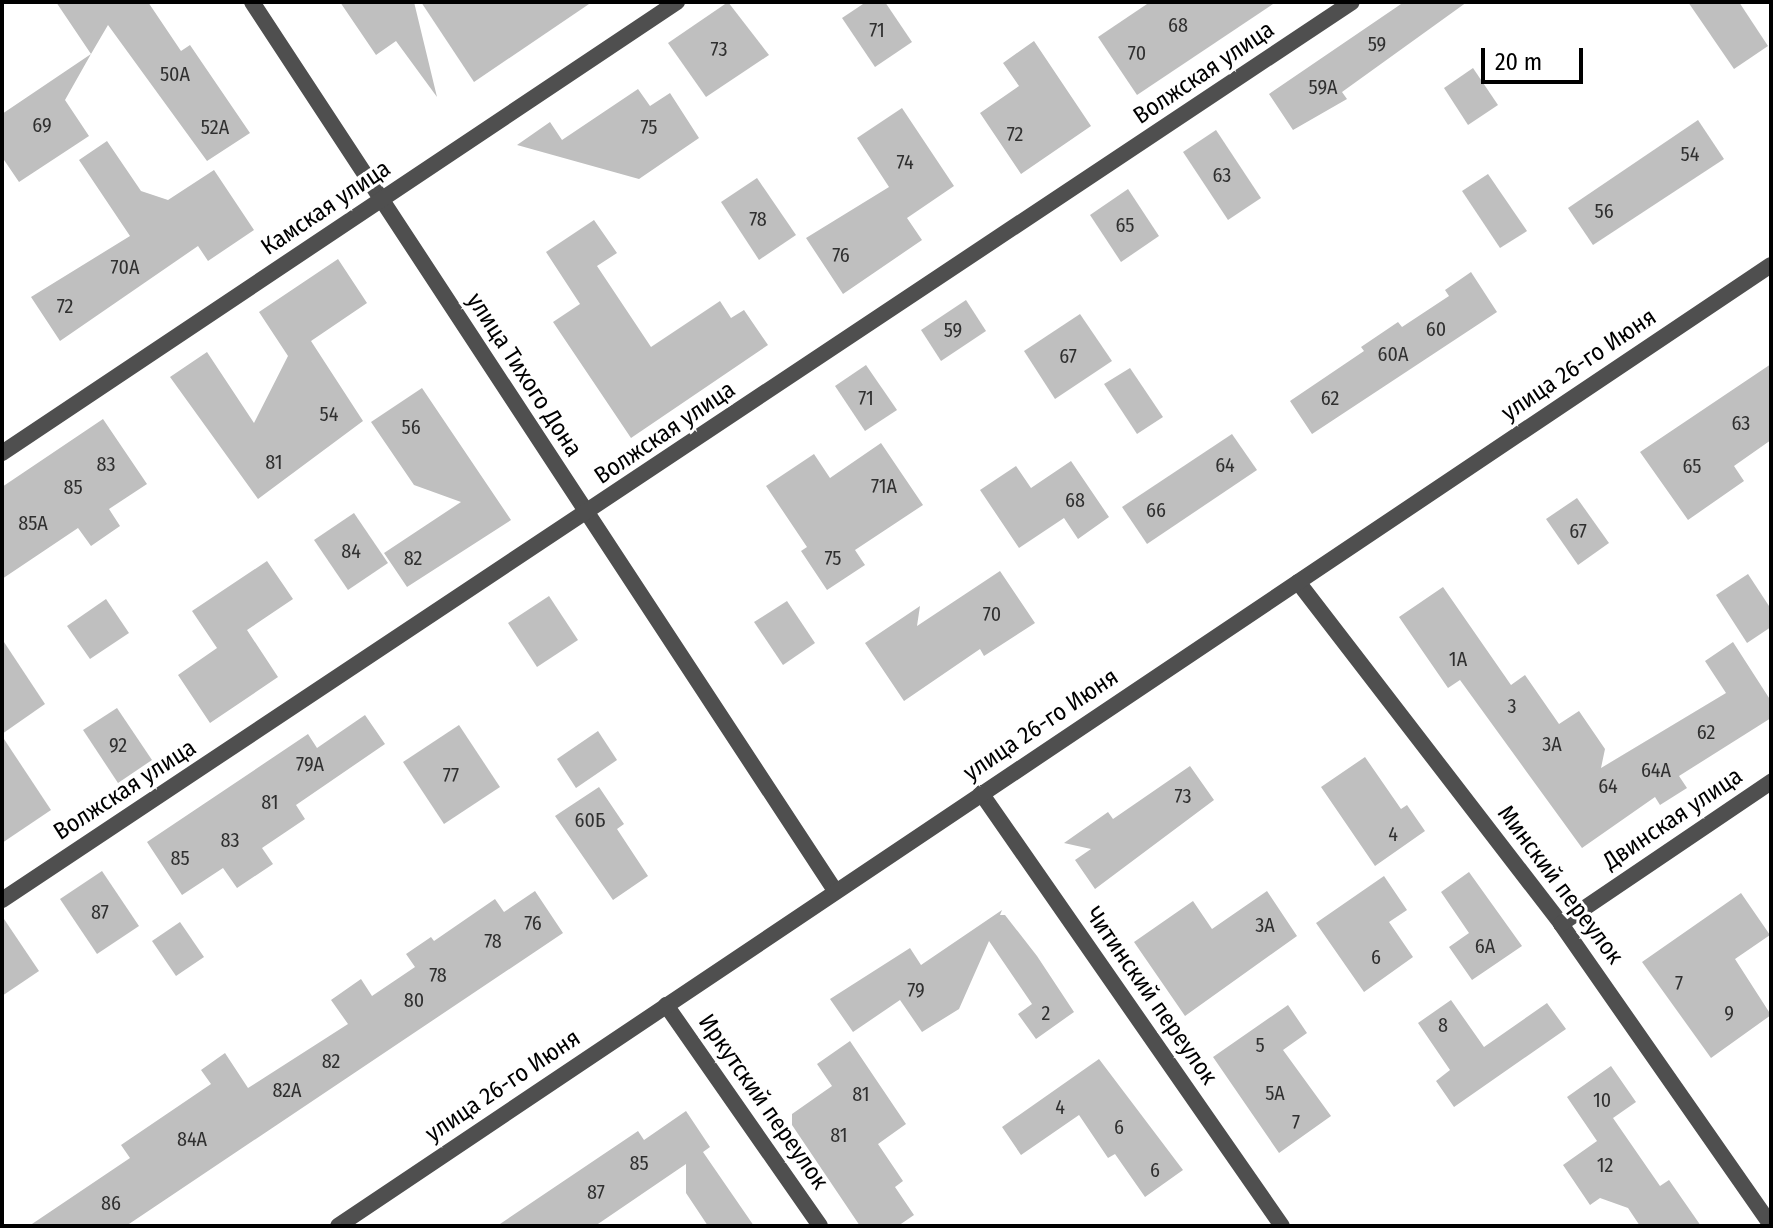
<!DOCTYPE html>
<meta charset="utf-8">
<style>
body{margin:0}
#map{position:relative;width:1773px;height:1228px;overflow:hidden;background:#fff;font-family:"Fira Sans Condensed",sans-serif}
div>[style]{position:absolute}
.building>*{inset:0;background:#bfbfbf}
.minor>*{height:16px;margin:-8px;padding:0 8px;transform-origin:8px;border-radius:8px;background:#4f4f4f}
span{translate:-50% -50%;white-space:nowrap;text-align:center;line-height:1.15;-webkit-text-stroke:6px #fff;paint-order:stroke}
.number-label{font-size:20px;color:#303030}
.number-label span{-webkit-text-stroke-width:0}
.street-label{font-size:24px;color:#000}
.frame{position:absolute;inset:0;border:4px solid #000;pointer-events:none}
.scale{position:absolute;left:1481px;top:48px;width:102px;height:36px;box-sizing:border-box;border:4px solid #000;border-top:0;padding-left:10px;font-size:24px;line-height:28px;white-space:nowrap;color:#000;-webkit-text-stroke:6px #fff;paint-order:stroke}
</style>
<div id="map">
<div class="building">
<i style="clip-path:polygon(56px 2px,148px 2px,181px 51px,190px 45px,250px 133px,207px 161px,108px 25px,91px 54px)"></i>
<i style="clip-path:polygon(340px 2px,414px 2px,437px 97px,396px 41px,376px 55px)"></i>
<i style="clip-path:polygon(421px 2px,592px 2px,474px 82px)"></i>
<i style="clip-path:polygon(728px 2px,769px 55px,706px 97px,668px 43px)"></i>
<i style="clip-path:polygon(866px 2px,885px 2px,912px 42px,875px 67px,842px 18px)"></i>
<i style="clip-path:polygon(1150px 2px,1276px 2px,1137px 95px,1098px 37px)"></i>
<i style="clip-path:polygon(1404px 2px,1467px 2px,1342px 92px,1347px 99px,1293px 130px,1269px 94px)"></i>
<i style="clip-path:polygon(1688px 2px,1739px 2px,1768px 46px,1734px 69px)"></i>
<i style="clip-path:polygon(1034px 41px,1091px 126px,1021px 174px,980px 113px,1019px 86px,1003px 63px)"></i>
<i style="clip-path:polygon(91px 54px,65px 100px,89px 136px,19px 182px,2px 157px,2px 114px)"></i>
<i style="clip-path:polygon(1473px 68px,1498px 105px,1468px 125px,1444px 88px)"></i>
<i style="clip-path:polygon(638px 89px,650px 106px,670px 93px,699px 138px,639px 179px,517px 145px,550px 122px,562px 140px)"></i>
<i style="clip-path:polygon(902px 108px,954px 186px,907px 218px,922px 240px,843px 294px,806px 238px,889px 187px,857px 138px)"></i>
<i style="clip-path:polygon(1698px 120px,1724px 159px,1593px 245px,1568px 208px)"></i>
<i style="clip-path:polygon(1216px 130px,1261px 198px,1228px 220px,1183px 152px)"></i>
<i style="clip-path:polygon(107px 141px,141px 191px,168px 200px,214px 170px,254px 230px,208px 261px,198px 246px,60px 341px,31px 297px,130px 236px,79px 160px)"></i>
<i style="clip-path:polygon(1488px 174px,1527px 231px,1500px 248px,1462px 191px)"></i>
<i style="clip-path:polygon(757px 178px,796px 235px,759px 260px,721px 202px)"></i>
<i style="clip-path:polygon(1128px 189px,1159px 236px,1121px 262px,1090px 215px)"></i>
<i style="clip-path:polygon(594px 220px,617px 253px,597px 266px,651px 347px,720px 301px,731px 318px,744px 310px,768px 345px,631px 438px,553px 322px,580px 304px,546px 252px)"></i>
<i style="clip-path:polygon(338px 259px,367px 303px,311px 341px,363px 421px,258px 499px,170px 377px,207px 352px,254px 423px,288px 356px,259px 312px)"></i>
<i style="clip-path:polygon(1471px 272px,1497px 312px,1312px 434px,1290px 401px,1364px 351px,1361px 347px,1398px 322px,1402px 327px,1449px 296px,1445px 290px)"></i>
<i style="clip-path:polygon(966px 300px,986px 331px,941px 361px,921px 330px)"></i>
<i style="clip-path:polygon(1080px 314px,1112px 361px,1055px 399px,1024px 351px)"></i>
<i style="clip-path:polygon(1771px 364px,1771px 440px,1734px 466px,1744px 481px,1688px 520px,1640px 452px)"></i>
<i style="clip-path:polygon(866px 365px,897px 410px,865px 431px,835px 386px)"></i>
<i style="clip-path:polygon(1130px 368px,1163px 417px,1137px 434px,1104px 384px)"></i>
<i style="clip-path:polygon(422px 388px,511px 520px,407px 587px,384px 553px,461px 502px,414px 485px,371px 422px)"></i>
<i style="clip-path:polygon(103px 419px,147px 484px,109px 509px,120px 526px,91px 546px,78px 528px,2px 579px,2px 487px)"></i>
<i style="clip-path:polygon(1232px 434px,1257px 470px,1147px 544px,1122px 507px)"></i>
<i style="clip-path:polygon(881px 443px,923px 505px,855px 550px,865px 565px,827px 590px,801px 551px,807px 547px,766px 486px,814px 454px,830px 478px)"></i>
<i style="clip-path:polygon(1071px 461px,1109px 517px,1078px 539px,1064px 518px,1019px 548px,980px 490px,1016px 466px,1031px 488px)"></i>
<i style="clip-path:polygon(1577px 498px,1609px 543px,1578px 565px,1546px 519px)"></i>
<i style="clip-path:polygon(354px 513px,388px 563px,348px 590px,314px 540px)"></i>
<i style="clip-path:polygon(267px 561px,293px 599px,247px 630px,278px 677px,210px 723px,178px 675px,217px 648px,192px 611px)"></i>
<i style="clip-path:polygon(1000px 571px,1035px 623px,984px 656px,980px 649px,904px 701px,865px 643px,920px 606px,917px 626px)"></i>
<i style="clip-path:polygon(1748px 574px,1771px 609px,1771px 627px,1747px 643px,1716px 595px)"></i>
<i style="clip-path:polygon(1443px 587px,1511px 685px,1525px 675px,1559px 724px,1579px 711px,1605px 749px,1601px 768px,1726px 693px,1705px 661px,1733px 642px,1771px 701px,1771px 718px,1679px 776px,1687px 788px,1660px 805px,1655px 797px,1582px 848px,1460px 680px,1448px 688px,1399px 617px)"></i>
<i style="clip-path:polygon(549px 596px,578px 640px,537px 667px,508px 623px)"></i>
<i style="clip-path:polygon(106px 599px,129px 633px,90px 659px,67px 626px)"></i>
<i style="clip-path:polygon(787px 601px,815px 643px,783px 665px,754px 622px)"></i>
<i style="clip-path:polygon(2px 639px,45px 704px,2px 734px)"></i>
<i style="clip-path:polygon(117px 708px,152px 760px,118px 783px,83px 730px)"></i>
<i style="clip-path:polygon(365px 715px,385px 744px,296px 805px,305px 819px,262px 848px,273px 864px,237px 888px,223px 868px,182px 895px,147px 842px,308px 734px,317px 748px)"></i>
<i style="clip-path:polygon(459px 725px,500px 787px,444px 824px,403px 762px)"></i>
<i style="clip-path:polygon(598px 731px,617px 760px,576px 788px,557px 759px)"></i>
<i style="clip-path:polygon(2px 736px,51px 810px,2px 843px)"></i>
<i style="clip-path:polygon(1365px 757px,1401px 809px,1407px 805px,1425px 831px,1375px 866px,1321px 787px)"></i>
<i style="clip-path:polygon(1190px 766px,1214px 800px,1095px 889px,1075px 860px,1091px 849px,1064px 843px,1108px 812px,1113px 819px)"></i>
<i style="clip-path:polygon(599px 787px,624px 824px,617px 829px,648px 876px,613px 900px,555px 816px)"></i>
<i style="clip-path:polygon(102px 871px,139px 926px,97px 954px,60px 899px)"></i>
<i style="clip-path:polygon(1469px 872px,1522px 946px,1472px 980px,1449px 947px,1469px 933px,1441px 892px)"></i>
<i style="clip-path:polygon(1384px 876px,1407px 910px,1389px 922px,1413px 957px,1364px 992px,1316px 923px)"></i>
<i style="clip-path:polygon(535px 891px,563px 933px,126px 1226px,29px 1226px,130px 1158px,121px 1145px,211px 1084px,201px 1070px,225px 1053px,248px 1088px,348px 1024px,331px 1000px,361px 979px,372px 996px,415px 967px,406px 954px,431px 937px,434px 941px,495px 899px,504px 912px)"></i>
<i style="clip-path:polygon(1267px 891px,1297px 936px,1185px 1016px,1134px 942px,1193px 901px,1212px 929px)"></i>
<i style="clip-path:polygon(1741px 893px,1770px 935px,1735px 959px,1771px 1015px,1711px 1058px,1642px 962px)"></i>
<i style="clip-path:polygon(1002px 910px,1000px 915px,1005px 915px,1037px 956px,1074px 1012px,1036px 1039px,1018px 1014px,1032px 1004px,989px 941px,959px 1009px,922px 1032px,900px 1000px,853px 1032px,830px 999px,910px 948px,921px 965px)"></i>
<i style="clip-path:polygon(2px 916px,39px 971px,2px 996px)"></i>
<i style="clip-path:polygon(180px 922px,204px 957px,176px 976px,152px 941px)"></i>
<i style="clip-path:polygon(1451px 1000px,1484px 1047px,1547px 1003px,1566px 1029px,1454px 1107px,1436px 1081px,1450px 1070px,1418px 1023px)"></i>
<i style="clip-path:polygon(1288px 1005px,1307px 1033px,1283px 1050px,1331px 1116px,1279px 1153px,1213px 1057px)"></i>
<i style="clip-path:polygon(850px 1041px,906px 1124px,878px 1144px,903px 1181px,895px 1187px,914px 1215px,898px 1226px,860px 1226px,792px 1125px,792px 1114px,832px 1086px,817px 1064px)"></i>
<i style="clip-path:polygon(1099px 1059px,1183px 1170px,1145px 1197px,1115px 1154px,1108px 1158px,1079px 1115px,1021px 1155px,1002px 1127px)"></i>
<i style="clip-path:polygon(1611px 1066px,1636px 1102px,1613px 1118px,1660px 1186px,1669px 1180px,1701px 1226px,1640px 1226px,1628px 1208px,1600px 1198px,1590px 1205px,1563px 1165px,1597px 1141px,1567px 1097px)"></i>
<i style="clip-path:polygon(686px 1111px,710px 1147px,703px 1152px,754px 1226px,708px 1226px,686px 1193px,686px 1164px,595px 1226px,497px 1226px,638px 1131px,644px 1140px)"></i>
</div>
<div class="minor">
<i style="left:252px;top:2px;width:1064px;rotate:56.73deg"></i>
<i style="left:2px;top:453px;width:812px;rotate:-33.75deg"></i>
<i style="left:1298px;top:582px;width:431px;rotate:52.4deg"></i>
<i style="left:1561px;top:924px;width:367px;rotate:55.1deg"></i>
<i style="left:981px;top:793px;width:527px;rotate:55.19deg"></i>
<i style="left:2px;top:900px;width:1621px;rotate:-33.63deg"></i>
<i style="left:1561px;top:924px;width:254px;rotate:-34.1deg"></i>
<i style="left:666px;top:1005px;width:269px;rotate:55.1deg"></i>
<i style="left:338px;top:1226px;width:1725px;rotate:-33.85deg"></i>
</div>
<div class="number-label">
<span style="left:1178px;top:25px">68</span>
<span style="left:877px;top:30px">71</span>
<span style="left:1377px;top:44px">59</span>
<span style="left:719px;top:49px">73</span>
<span style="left:1137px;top:53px">70</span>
<span style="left:175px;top:74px">50А</span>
<span style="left:1323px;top:87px">59А</span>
<span style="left:42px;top:125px">69</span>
<span style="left:215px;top:127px">52А</span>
<span style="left:649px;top:127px">75</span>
<span style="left:1015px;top:134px">72</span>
<span style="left:1690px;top:154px">54</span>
<span style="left:905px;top:162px">74</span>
<span style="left:1222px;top:175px">63</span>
<span style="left:1604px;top:211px">56</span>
<span style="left:758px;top:219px">78</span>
<span style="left:1125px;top:225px">65</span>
<span style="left:841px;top:255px">76</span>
<span style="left:125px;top:267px">70А</span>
<span style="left:65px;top:306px">72</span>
<span style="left:1436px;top:329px">60</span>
<span style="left:953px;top:330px">59</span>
<span style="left:1393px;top:354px">60А</span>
<span style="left:1068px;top:356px">67</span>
<span style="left:866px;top:398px">71</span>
<span style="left:1330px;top:398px">62</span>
<span style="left:329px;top:414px">54</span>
<span style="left:1741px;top:423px">63</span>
<span style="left:411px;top:427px">56</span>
<span style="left:274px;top:462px">81</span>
<span style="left:106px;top:464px">83</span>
<span style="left:1225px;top:465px">64</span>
<span style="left:1692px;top:466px">65</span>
<span style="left:884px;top:486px">71А</span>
<span style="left:73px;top:487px">85</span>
<span style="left:1075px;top:500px">68</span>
<span style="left:1156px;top:510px">66</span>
<span style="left:33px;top:523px">85А</span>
<span style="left:1578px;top:531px">67</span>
<span style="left:351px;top:551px">84</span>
<span style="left:413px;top:558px">82</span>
<span style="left:833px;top:558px">75</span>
<span style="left:992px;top:614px">70</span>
<span style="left:1458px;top:659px">1А</span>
<span style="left:1512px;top:706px">3</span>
<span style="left:1706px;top:732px">62</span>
<span style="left:1552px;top:744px">3А</span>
<span style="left:118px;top:745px">92</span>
<span style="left:310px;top:764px">79А</span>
<span style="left:1656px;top:770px">64А</span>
<span style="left:451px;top:775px">77</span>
<span style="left:1608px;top:786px">64</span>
<span style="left:1183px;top:796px">73</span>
<span style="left:270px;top:802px">81</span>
<span style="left:590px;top:820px">60Б</span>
<span style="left:1393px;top:834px">4</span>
<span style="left:230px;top:840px">83</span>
<span style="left:180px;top:858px">85</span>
<span style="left:100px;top:912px">87</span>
<span style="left:533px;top:923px">76</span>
<span style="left:1265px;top:925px">3А</span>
<span style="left:493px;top:941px">78</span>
<span style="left:1485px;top:946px">6А</span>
<span style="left:1376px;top:957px">6</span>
<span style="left:438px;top:975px">78</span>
<span style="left:1679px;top:983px">7</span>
<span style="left:916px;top:990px">79</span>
<span style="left:414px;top:1000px">80</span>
<span style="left:1046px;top:1013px">2</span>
<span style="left:1729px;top:1013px">9</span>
<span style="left:1443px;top:1025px">8</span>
<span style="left:1260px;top:1045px">5</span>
<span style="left:331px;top:1061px">82</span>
<span style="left:287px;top:1090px">82А</span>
<span style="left:1275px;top:1093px">5А</span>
<span style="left:861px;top:1094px">81</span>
<span style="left:1602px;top:1100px">10</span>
<span style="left:1060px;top:1107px">4</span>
<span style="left:1296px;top:1122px">7</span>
<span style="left:1119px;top:1127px">6</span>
<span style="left:839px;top:1135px">81</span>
<span style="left:192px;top:1139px">84А</span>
<span style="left:639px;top:1163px">85</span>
<span style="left:1605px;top:1165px">12</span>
<span style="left:1155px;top:1170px">6</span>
<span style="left:596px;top:1192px">87</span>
<span style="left:111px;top:1203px">86</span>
</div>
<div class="street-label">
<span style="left:1204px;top:73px;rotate:-34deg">Волжская улица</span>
<span style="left:326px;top:208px;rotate:-34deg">Камская улица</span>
<span style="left:1579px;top:365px;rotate:-34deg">улица 26-го Июня</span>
<span style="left:524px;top:375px;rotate:57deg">улица Тихого Дона</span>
<span style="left:665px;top:433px;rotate:-34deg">Волжская улица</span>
<span style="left:1041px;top:725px;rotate:-34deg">улица 26-го Июня</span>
<span style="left:125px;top:790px;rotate:-33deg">Волжская улица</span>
<span style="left:1673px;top:819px;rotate:-34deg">Двинская улица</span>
<span style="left:1560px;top:885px;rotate:53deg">Минский переулок</span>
<span style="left:1151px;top:996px;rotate:55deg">Читинский переулок</span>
<span style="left:503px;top:1086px;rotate:-34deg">улица 26-го Июня</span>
<span style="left:763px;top:1102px;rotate:55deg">Иркутский переулок</span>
</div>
<div class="frame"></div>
<div class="scale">20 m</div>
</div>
